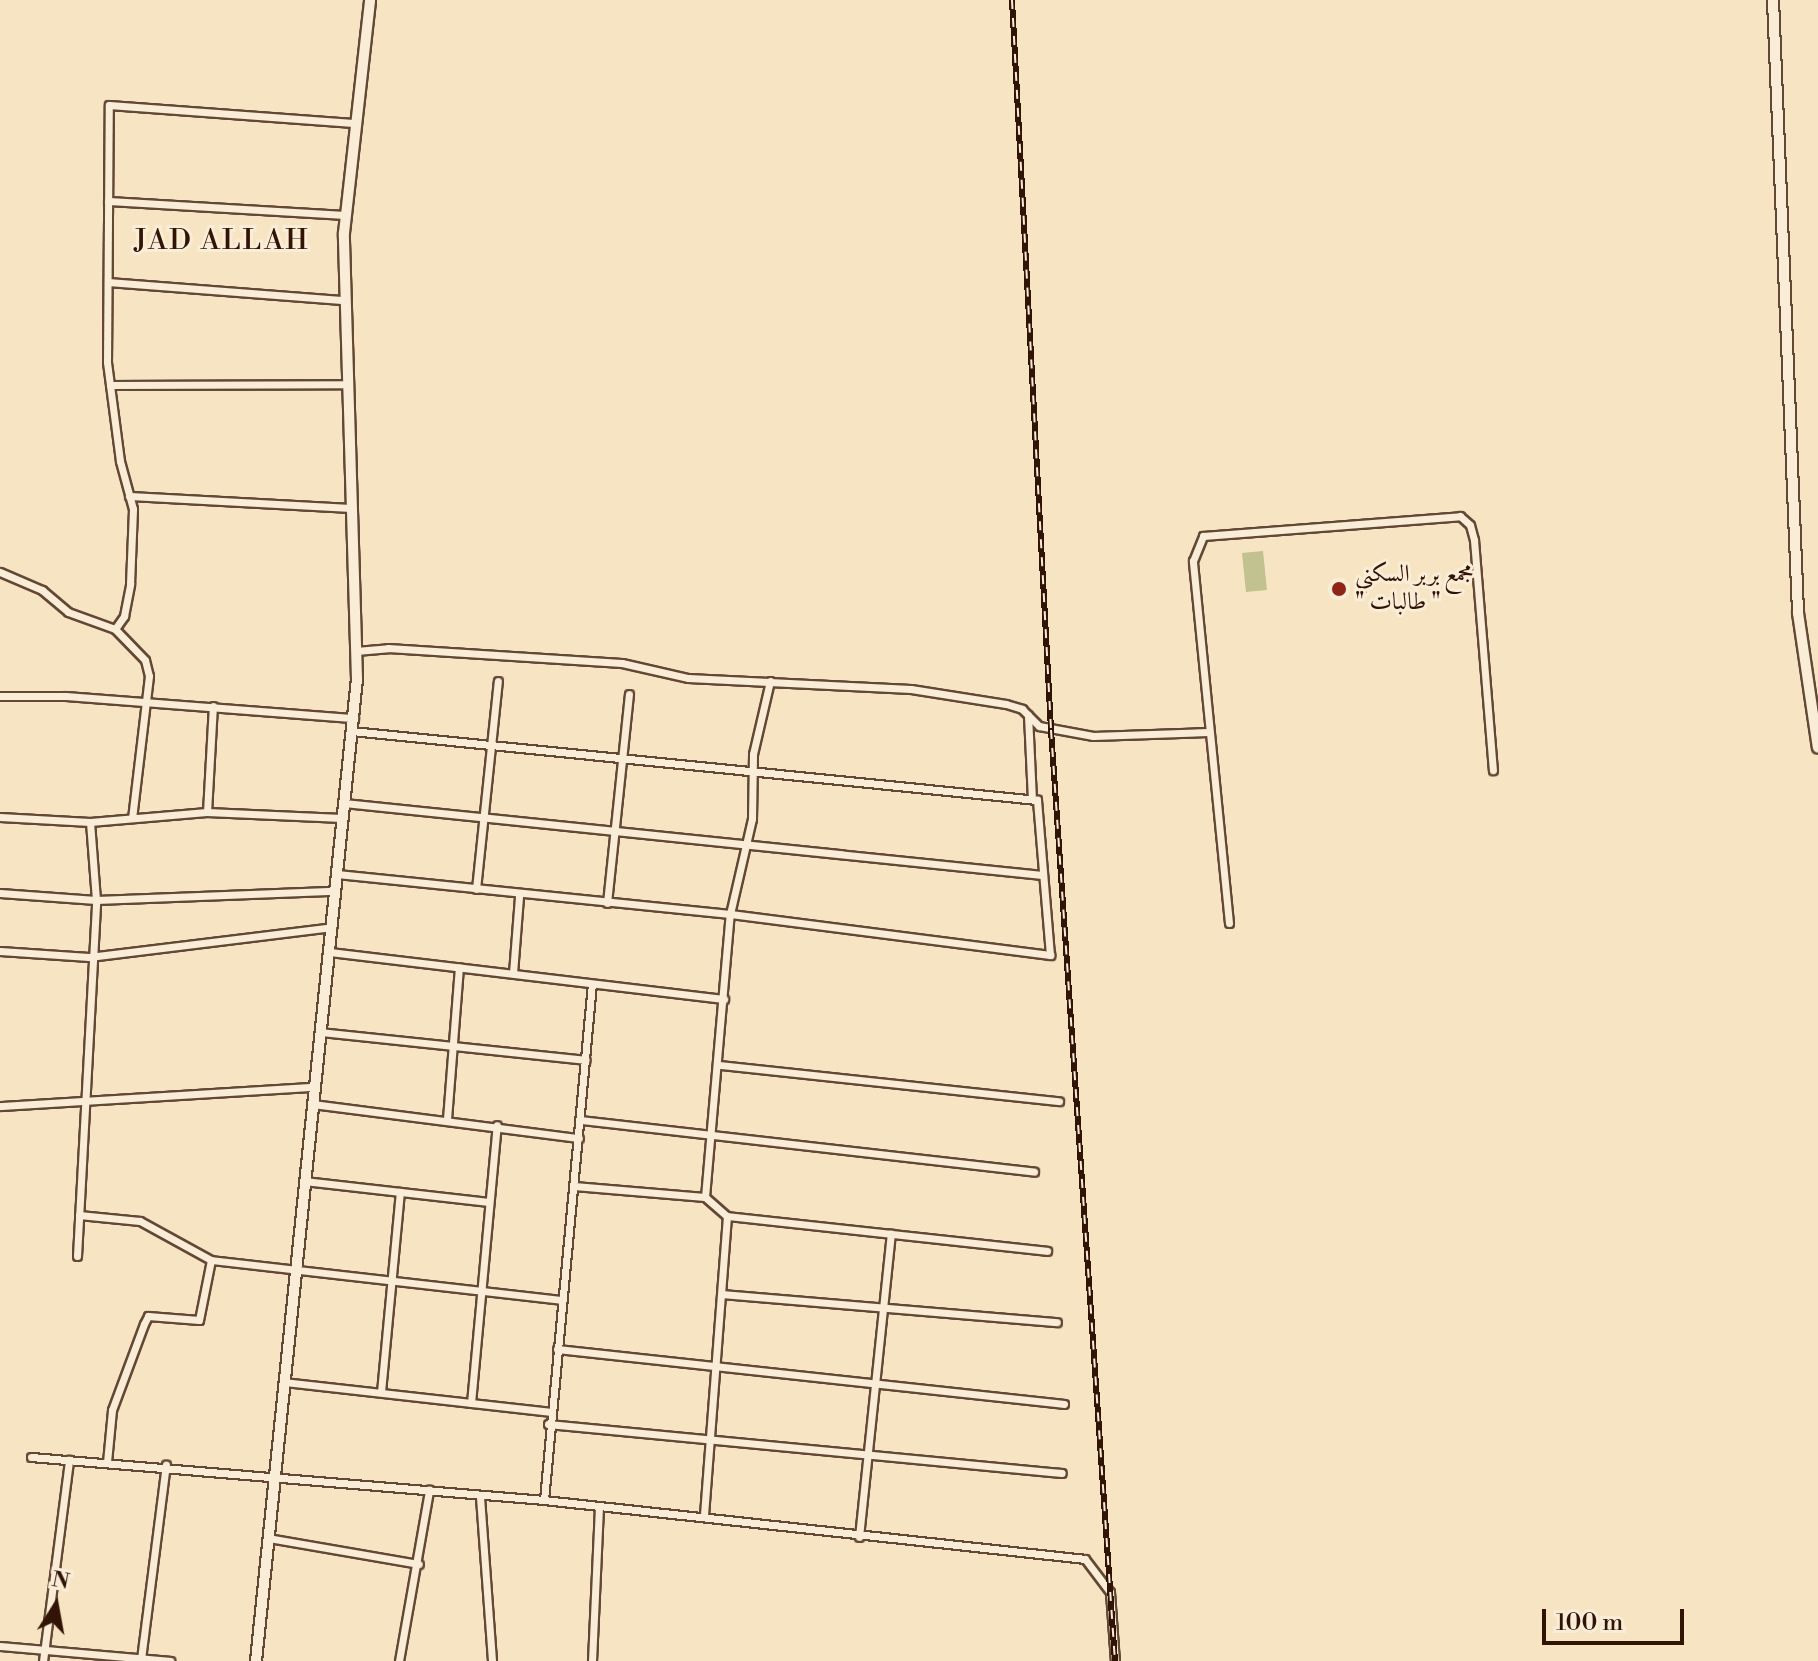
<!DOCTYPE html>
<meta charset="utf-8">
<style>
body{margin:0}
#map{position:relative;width:1818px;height:1661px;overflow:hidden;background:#f7e4c3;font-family:"Libre Bodoni",Amiri,serif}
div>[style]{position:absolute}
.green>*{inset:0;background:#c1c290}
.roads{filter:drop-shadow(2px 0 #624835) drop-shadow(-2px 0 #624835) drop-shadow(0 2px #624835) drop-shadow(0 -2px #624835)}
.street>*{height:7px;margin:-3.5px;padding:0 3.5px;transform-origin:3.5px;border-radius:3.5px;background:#faedd8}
.secondary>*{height:10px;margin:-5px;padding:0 5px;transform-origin:5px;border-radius:5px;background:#faedd8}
.rail>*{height:6px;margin-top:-3px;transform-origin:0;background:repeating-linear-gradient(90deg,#faedd8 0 9px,#311406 0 18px);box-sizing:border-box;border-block:2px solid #311406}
.dots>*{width:22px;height:22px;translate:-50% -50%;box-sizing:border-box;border:4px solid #faedd8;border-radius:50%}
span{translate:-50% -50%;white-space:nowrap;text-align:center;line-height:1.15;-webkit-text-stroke:6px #faedd8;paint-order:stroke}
.poi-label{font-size:24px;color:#311406}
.left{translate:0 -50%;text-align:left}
.quarter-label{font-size:28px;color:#311406;letter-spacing:2px}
.north{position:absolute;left:16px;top:1565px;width:80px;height:80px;-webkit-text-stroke:6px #faedd8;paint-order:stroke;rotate:11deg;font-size:22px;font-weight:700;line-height:32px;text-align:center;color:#311406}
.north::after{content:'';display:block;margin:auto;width:28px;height:36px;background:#311406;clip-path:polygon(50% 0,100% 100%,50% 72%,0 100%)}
.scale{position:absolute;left:1542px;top:1609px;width:142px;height:36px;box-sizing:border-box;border:4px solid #311406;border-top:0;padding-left:10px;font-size:24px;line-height:28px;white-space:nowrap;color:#311406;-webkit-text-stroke:6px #faedd8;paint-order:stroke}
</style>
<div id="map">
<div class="green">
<i style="clip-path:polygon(1263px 551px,1267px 590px,1246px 592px,1242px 553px)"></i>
</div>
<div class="roads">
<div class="street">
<i style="left:108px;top:201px;width:238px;rotate:3.4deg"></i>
<i style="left:108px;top:282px;width:237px;rotate:4.4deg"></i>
<i style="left:110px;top:385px;width:237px;rotate:-0.2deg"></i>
<i style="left:129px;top:496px;width:223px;rotate:3.1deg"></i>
<i style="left:0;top:572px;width:46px;rotate:23.2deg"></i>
<i style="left:42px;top:590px;width:34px;rotate:40deg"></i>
<i style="left:68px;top:612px;width:50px;rotate:19.9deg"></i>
<i style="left:115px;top:629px;width:43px;rotate:45.9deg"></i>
<i style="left:145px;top:660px;width:16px;rotate:76deg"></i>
<i style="left:149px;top:676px;width:143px;rotate:96.8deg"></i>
<i style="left:115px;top:629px;width:16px;rotate:-55deg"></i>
<i style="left:124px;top:616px;width:33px;rotate:-79deg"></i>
<i style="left:130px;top:584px;width:75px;rotate:-87.7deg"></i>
<i style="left:133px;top:509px;width:50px;rotate:-105.2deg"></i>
<i style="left:120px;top:461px;width:100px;rotate:-97.5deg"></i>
<i style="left:107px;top:362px;width:257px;rotate:-89.6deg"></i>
<i style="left:109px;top:105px;width:248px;rotate:4.2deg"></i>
<i style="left:356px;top:651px;width:32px;rotate:-5deg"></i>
<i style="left:388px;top:648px;width:234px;rotate:3.7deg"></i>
<i style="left:622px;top:663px;width:68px;rotate:12.8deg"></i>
<i style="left:688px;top:678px;width:223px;rotate:2.8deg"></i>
<i style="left:911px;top:689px;width:96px;rotate:9deg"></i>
<i style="left:1006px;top:704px;width:17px;rotate:17deg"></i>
<i style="left:1022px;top:709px;width:24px;rotate:45deg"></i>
<i style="left:1039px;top:726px;width:55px;rotate:10.5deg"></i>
<i style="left:1093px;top:736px;width:115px;rotate:-2deg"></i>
<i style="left:0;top:696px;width:66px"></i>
<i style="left:66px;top:696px;width:289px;rotate:4.4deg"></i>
<i style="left:1028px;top:715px;width:84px;rotate:87.3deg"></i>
<i style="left:344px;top:803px;width:702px;rotate:5.89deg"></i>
<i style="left:207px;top:812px;width:106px;rotate:-86.8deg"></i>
<i style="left:0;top:817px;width:90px;rotate:3.2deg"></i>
<i style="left:90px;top:822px;width:117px;rotate:-4.9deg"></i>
<i style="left:207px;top:812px;width:135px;rotate:2.5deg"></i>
<i style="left:337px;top:874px;width:395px;rotate:5.8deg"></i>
<i style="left:730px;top:914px;width:323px;rotate:7.3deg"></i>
<i style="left:1050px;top:955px;width:156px;rotate:-94.8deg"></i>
<i style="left:1037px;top:800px;width:688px;rotate:-174.25deg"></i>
<i style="left:476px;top:889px;width:209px;rotate:-84deg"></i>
<i style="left:0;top:893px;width:96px;rotate:4.2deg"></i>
<i style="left:96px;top:900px;width:239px;rotate:-2.2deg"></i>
<i style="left:607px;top:903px;width:210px;rotate:-84deg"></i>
<i style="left:1229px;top:923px;width:364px;rotate:-95.7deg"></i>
<i style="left:1193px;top:561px;width:27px;rotate:-68deg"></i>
<i style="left:1203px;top:536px;width:258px;rotate:-4.4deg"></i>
<i style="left:1460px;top:516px;width:13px;rotate:42deg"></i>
<i style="left:1470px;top:525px;width:16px;rotate:75deg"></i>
<i style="left:1474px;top:540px;width:231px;rotate:85.3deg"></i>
<i style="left:0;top:951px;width:89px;rotate:3.9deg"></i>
<i style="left:89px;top:957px;width:245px;rotate:-7deg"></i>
<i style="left:329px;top:952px;width:398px;rotate:6.8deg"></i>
<i style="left:513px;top:973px;width:77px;rotate:-85.5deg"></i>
<i style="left:320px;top:1032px;width:267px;rotate:6deg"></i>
<i style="left:720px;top:1065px;width:341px;rotate:6.1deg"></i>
<i style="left:312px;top:1104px;width:269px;rotate:7.3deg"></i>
<i style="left:0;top:1106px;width:315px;rotate:-3.5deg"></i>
<i style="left:447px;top:1119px;width:152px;rotate:-85.5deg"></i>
<i style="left:581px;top:1120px;width:456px;rotate:6.5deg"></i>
<i style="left:304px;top:1181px;width:186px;rotate:6.5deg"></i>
<i style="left:574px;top:1186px;width:131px;rotate:4.8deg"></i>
<i style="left:705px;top:1197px;width:29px;rotate:41deg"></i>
<i style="left:727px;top:1216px;width:302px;rotate:94.4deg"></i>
<i style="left:705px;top:1197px;width:284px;rotate:-85deg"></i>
<i style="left:730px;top:914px;width:98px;rotate:-77deg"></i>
<i style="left:752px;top:819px;width:65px;rotate:-89.1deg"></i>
<i style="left:753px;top:754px;width:75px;rotate:-76.9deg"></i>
<i style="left:79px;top:1215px;width:61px;rotate:5.6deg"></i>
<i style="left:140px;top:1221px;width:81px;rotate:28.8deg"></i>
<i style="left:211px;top:1260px;width:353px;rotate:6.5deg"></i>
<i style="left:727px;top:1216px;width:322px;rotate:6.2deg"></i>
<i style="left:77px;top:1256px;width:357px;rotate:-86.9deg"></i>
<i style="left:96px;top:900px;width:78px;rotate:-94.4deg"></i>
<i style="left:722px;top:1294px;width:336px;rotate:4.8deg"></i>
<i style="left:557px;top:1349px;width:510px;rotate:6.19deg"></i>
<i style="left:284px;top:1382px;width:268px;rotate:6.4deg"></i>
<i style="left:381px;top:1392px;width:201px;rotate:-84.6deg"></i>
<i style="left:471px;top:1403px;width:279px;rotate:-84.7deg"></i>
<i style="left:548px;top:1424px;width:516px;rotate:5.45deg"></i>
<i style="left:31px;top:1457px;width:515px;rotate:4.79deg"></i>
<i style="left:544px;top:1500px;width:544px;rotate:6.22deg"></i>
<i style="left:1085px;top:1559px;width:41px;rotate:52.9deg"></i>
<i style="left:1110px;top:1592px;width:69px;rotate:85.9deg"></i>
<i style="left:107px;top:1462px;width:52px;rotate:-84.5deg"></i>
<i style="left:112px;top:1410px;width:92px;rotate:-69.6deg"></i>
<i style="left:144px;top:1324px;width:9px;rotate:-63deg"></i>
<i style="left:148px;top:1316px;width:51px;rotate:4.5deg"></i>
<i style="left:199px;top:1320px;width:61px;rotate:-78.7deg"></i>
<i style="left:480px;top:1497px;width:164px;rotate:85.8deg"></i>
<i style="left:544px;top:1500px;width:518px;rotate:-84.69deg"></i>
<i style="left:859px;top:1537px;width:305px;rotate:-84deg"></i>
<i style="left:268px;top:1538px;width:153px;rotate:9.8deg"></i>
<i style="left:0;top:1646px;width:171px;rotate:5deg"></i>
<i style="left:141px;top:1659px;width:196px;rotate:-82.7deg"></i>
<i style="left:43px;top:1661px;width:203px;rotate:-82.6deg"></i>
<i style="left:399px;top:1661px;width:174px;rotate:-80deg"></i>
<i style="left:592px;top:1661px;width:154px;rotate:-87.4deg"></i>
</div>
<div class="secondary">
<i style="left:1773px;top:0;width:614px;rotate:87.66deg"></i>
<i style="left:1798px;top:613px;width:136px;rotate:81.6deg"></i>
<i style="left:256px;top:1661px;width:987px;rotate:-84.13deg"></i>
<i style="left:357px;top:679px;width:446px;rotate:-91.7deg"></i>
<i style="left:344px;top:233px;width:234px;rotate:-83.6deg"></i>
</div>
</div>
<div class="rail">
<i style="left:1012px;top:0;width:731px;rotate:86.94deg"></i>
<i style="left:1051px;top:730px;width:933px;rotate:86.07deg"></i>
</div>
<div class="dots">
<i style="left:1339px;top:589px;background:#8f2418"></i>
</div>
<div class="poi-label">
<span class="left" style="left:1355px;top:589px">مجمع بربر السكني<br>" طالبات "</span>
</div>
<div class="quarter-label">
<span style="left:222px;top:241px">JAD ALLAH</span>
</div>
<div class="north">N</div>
<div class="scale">100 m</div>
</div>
